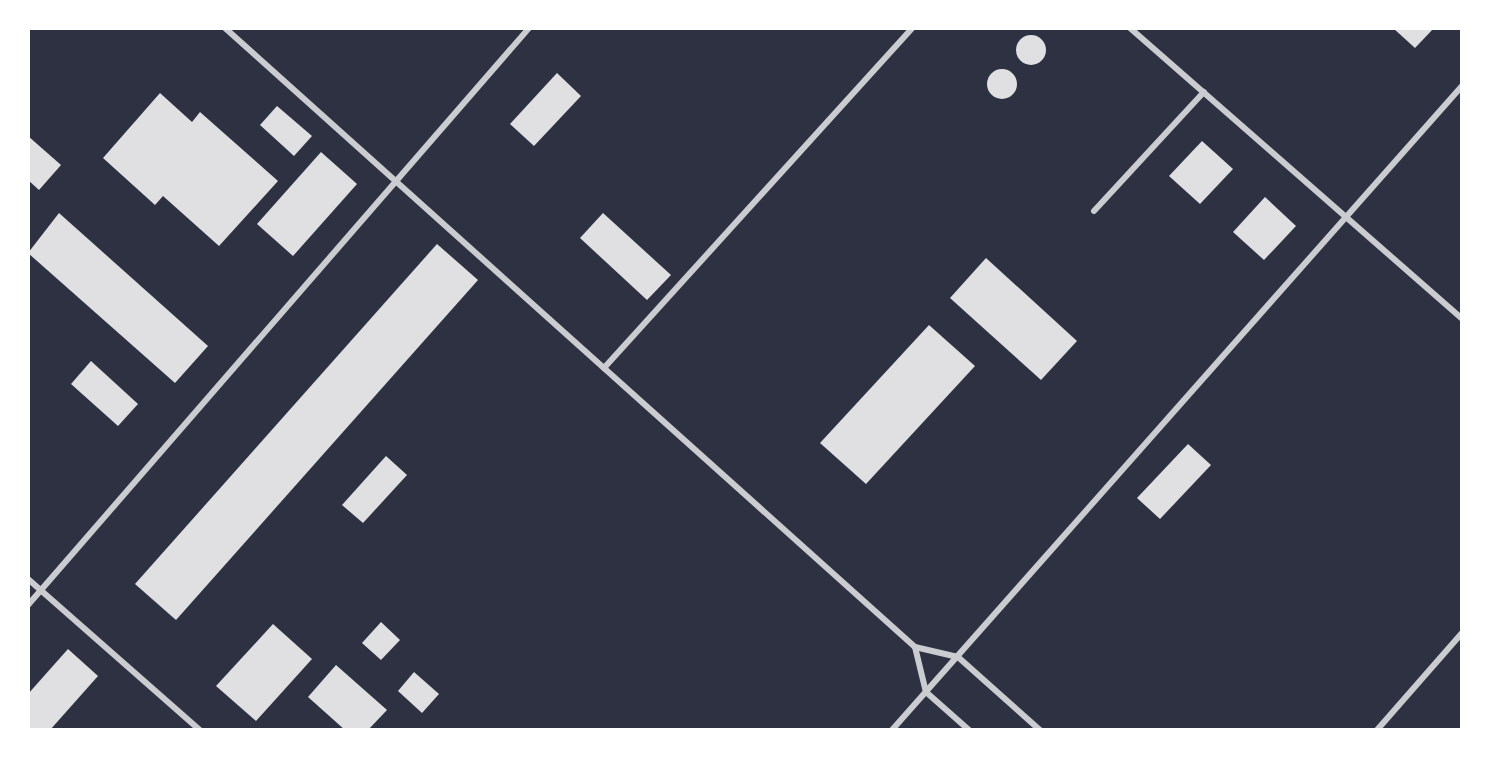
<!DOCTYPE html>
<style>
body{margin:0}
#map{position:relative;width:1490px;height:758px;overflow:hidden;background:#2d3142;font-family:"Source Sans 3",sans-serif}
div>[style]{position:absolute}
.building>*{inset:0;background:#e0e0e3}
.round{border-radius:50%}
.service>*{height:6px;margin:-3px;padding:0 3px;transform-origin:3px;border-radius:3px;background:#caccd0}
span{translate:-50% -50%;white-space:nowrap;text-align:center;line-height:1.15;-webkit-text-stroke:8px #fff;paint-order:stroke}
.frame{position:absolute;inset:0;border:30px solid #fff;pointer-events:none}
</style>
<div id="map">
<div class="building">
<i style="clip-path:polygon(1393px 28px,1434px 28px,1415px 48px)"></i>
<i class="round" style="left:1016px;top:35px;width:30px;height:30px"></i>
<i class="round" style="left:987px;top:69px;width:30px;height:30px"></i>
<i style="clip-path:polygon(557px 73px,581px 96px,534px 146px,510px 124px)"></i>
<i style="clip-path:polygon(160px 93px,192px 122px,200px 112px,278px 181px,219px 246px,163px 196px,155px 205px,103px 158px)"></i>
<i style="clip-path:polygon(277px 106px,312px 136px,294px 156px,260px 125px)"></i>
<i style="clip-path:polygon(28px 136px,61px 165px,39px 190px,28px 180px)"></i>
<i style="clip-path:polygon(1202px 141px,1233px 169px,1200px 204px,1169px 176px)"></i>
<i style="clip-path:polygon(321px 152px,357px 184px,293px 256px,257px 224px)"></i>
<i style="clip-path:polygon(1265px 197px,1296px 226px,1264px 260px,1233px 232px)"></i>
<i style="clip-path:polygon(59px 213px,208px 346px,175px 383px,28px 253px)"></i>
<i style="clip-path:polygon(603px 213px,671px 275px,647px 300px,580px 238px)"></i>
<i style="clip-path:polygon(437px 244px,478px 280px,176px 620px,135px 584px)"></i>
<i style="clip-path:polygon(986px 258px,1077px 341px,1041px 380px,950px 298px)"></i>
<i style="clip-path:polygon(929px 325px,975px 366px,866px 484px,820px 443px)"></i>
<i style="clip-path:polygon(91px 361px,138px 404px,118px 426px,71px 384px)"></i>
<i style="clip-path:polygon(1188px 444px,1211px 465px,1160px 519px,1137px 498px)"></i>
<i style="clip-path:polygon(386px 456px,407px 475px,363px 523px,342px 505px)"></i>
<i style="clip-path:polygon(381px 622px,400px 640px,381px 660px,362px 643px)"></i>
<i style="clip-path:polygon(273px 624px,312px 659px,256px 721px,216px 686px)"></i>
<i style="clip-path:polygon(68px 649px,98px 676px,50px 730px,28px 730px,28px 694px)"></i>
<i style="clip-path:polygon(336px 665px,387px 710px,368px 730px,345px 730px,308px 697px)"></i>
<i style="clip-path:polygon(414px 672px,439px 694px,422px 713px,398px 691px)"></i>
</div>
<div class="service">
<i style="left:225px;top:28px;width:927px;rotate:41.9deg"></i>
<i style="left:915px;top:647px;width:44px;rotate:13.1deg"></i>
<i style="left:958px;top:657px;width:110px;rotate:41.7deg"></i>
<i style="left:1130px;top:28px;width:441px;rotate:41.2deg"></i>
<i style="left:1094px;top:211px;width:162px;rotate:-47.3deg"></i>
<i style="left:604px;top:368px;width:459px;rotate:-47.8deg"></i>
<i style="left:28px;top:579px;width:229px;rotate:41.3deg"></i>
<i style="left:28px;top:605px;width:764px;rotate:-49.03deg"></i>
<i style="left:915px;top:647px;width:46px;rotate:76.3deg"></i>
<i style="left:926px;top:692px;width:57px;rotate:41.5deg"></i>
<i style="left:892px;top:730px;width:860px;rotate:-48.49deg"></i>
<i style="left:1377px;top:730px;width:129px;rotate:-48.8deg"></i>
</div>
<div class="frame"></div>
</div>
